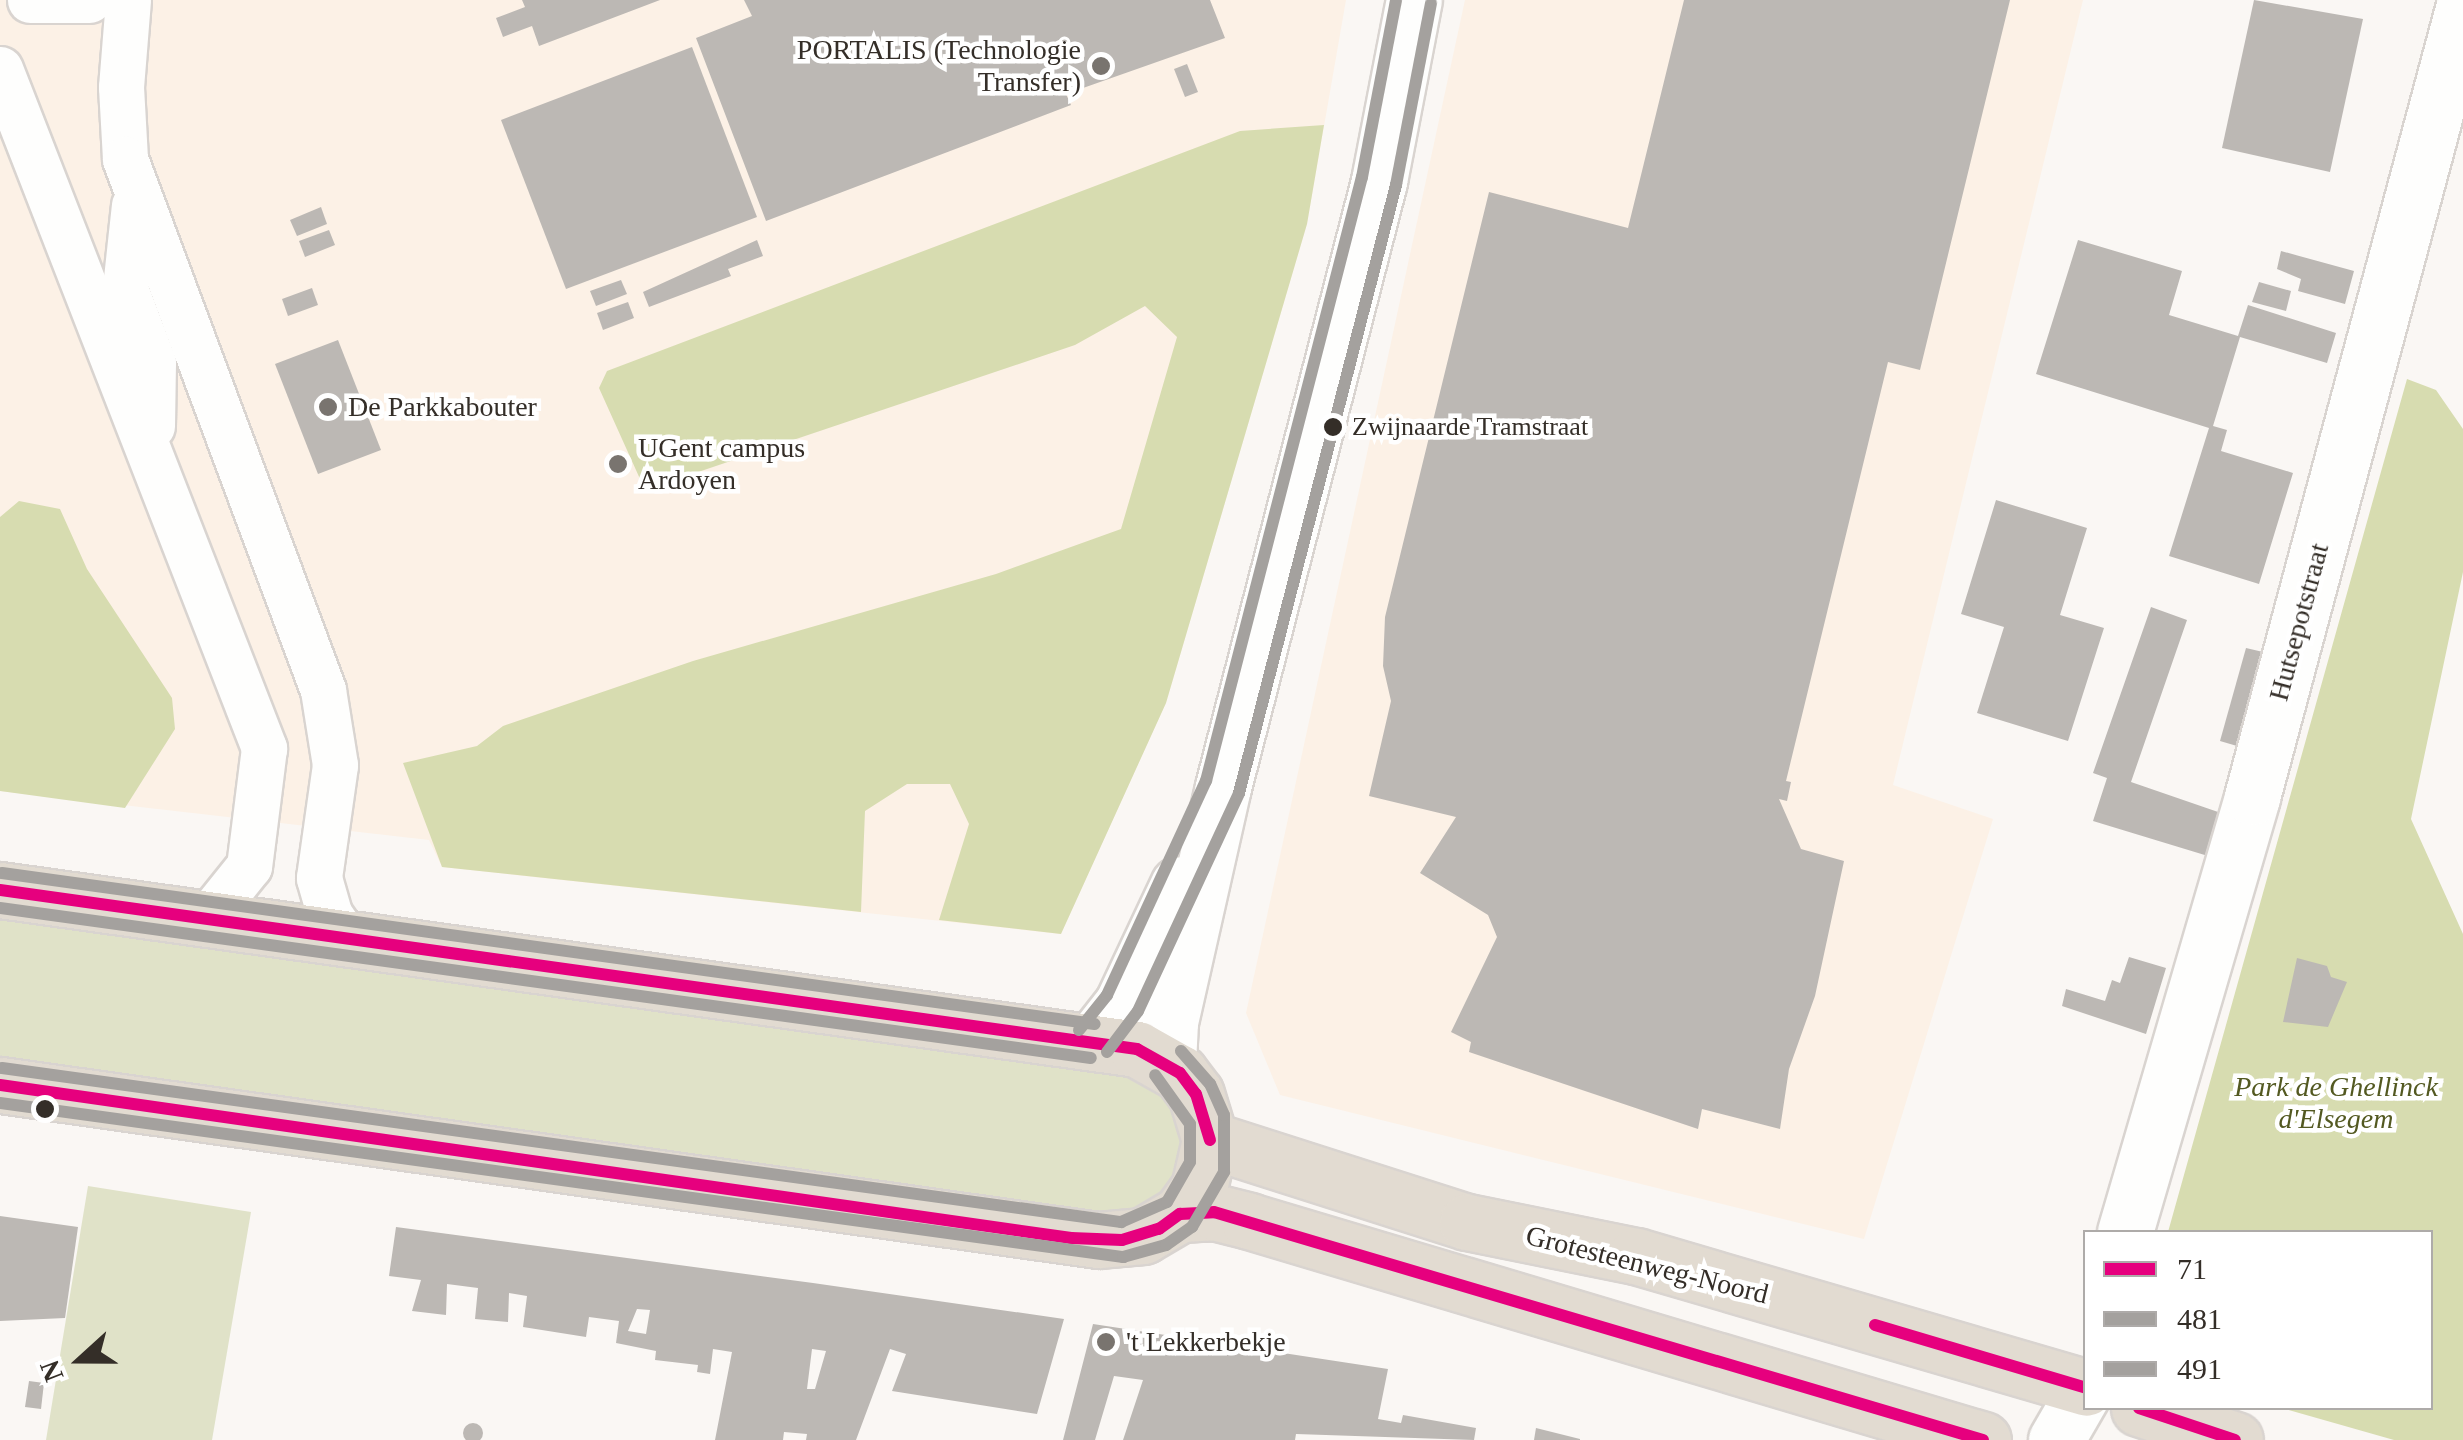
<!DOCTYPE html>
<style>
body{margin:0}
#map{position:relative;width:2463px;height:1440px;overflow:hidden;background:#faf7f4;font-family:"Times New Roman",serif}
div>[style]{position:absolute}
.built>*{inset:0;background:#fcf1e6}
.green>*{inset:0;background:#e0e2c8}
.forest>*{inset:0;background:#d7dcb0}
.building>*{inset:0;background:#bcb8b4}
.round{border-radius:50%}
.roads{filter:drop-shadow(2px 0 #d9d4d0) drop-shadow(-2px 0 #d9d4d0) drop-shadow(0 2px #d9d4d0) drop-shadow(0 -2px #d9d4d0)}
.minor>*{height:45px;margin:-22.5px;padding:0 22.5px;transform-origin:22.5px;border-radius:22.5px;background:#fefefd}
.tertiary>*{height:55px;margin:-27.5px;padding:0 27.5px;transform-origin:27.5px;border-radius:27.5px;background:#fefefd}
.secondary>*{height:55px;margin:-27.5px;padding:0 27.5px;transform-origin:27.5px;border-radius:27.5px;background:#fefefd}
.trunk>*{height:55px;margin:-27.5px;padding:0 27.5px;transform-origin:27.5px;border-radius:27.5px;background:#e2dbd1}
.bus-1>*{height:12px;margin:-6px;padding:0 6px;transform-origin:6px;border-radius:6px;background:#e6007e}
.bus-2>*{height:12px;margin:-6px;padding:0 6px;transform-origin:6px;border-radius:6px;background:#a4a19e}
.bus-3>*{height:12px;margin:-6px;padding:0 6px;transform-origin:6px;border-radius:6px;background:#a4a19e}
.dots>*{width:28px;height:28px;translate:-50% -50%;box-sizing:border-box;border:5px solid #fff;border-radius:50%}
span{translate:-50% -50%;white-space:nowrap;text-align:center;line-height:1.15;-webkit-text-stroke:9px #fff;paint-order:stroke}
.bus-label{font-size:26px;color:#342e28}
.left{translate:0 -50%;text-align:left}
.poi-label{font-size:28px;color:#342e28}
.right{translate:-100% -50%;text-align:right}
.street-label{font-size:28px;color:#342e28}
.park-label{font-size:28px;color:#535921;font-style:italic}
.legend{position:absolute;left:2083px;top:1230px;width:350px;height:180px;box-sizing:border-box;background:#fff;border:2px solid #aeaba9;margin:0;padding:12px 18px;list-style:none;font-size:30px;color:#342e28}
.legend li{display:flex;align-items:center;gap:20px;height:50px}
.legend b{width:50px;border:2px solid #aeaba9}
.north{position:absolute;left:30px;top:1310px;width:100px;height:100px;-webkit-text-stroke:8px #fff;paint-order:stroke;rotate:249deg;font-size:28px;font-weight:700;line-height:40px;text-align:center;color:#342e28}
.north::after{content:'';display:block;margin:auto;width:35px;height:45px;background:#342e28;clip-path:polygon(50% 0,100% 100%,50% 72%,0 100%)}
</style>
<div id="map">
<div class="built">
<i style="clip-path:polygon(0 0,1346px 0,1307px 224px,1166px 703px,1061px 934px,442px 867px,429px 840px,0 791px)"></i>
<i style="clip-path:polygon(1465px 0,2083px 0,1893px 785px,1993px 819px,1864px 1239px,1280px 1095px,1246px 1013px)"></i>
</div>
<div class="green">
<i style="clip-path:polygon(0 913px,1135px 1075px,1172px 1104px,1184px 1153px,1170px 1189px,1121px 1217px,0 1063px)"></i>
<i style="clip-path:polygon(88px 1186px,251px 1212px,212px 1440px,46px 1440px)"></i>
</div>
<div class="forest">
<i style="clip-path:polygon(1324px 125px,1307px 224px,1166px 703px,1061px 934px,939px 920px,969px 824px,950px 784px,907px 784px,865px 811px,861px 912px,442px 867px,403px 763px,477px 746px,503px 726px,693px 661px,996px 574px,1121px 529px,1177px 337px,1145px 306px,1075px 345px,645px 490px,599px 388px,607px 371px,1240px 131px)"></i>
<i style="clip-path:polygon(2407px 379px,2436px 390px,2463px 429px,2463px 572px,2411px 819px,2463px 934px,2463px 1440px,2394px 1440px,2282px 1408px,2430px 1408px,2430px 1232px,2168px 1232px)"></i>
<i style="clip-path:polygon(19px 501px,60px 509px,87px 569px,172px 698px,175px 729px,125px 808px,0 791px,0 517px)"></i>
</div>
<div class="building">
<i style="clip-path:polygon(522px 0,660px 0,539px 46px,532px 26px,503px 37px,496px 18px,525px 7px)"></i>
<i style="clip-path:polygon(744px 0,1210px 0,1225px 38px,1066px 94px,1071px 105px,766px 221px,696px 38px,752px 16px)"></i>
<i style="clip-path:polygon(1684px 0,2010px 0,1920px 370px,1888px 362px,1786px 781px,1791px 782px,1787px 801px,1779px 799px,1801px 849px,1844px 861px,1815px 996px,1789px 1069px,1780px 1129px,1702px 1109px,1698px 1129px,1469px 1052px,1471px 1042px,1451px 1032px,1497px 937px,1488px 915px,1420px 873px,1456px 817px,1369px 796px,1391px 701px,1383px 666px,1385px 617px,1489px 192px,1628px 228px)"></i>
<i style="clip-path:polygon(2254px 0,2363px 19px,2330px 172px,2222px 148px)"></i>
<i style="clip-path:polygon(692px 47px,757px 217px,566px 289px,501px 120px)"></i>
<i style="clip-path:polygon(1187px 64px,1198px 92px,1185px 97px,1174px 69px)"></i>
<i style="clip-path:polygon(321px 207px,327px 224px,297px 236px,290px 220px)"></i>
<i style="clip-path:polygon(329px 230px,335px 245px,305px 257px,299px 241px)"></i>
<i style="clip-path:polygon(757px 240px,763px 256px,728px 269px,731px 276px,649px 307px,643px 292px)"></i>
<i style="clip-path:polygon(2078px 240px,2182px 271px,2169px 315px,2238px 336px,2248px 305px,2336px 333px,2327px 363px,2240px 337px,2213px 426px,2227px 430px,2221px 451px,2293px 473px,2259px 584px,2169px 556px,2209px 428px,2036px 374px)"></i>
<i style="clip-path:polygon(2281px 251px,2354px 271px,2345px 304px,2298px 291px,2301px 279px,2277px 269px)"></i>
<i style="clip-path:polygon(621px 280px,627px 294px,596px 306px,590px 291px)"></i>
<i style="clip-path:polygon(2259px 282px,2291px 291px,2286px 311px,2252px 302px)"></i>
<i style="clip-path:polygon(312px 288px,318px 305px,288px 316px,282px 299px)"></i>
<i style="clip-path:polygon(628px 302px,634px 318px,603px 330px,597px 313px)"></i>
<i style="clip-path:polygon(338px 340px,381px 450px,318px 474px,275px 364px)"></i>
<i style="clip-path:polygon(1996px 500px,2087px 528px,2060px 615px,2104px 628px,2068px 741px,1977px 713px,2004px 627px,1961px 614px)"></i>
<i style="clip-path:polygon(2151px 607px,2187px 620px,2131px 782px,2221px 813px,2208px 856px,2093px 821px,2107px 778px,2093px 773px)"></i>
<i style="clip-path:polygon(2246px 648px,2263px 652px,2237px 746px,2220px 741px)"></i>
<i style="clip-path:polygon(2129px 957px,2166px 968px,2146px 1034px,2062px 1006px,2066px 989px,2105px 1001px,2112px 980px,2120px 983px)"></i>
<i style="clip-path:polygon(2297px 958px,2327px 966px,2331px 977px,2347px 982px,2328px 1027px,2283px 1022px)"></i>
<i style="clip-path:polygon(0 1216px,78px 1227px,65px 1318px,0 1321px)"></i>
<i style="clip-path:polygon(evenodd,396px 1227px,813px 1283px,1064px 1319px,1037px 1414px,892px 1391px,906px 1354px,890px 1349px,856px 1440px,806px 1440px,807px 1434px,784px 1432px,783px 1440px,715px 1440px,732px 1352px,713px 1349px,710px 1374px,697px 1372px,698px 1365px,655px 1360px,656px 1351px,616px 1343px,619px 1321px,589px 1317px,586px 1337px,523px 1327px,527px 1296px,509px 1293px,508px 1322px,475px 1319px,478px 1288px,447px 1284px,446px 1315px,412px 1311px,421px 1280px,389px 1276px,396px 1227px,637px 1309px,650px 1310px,646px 1334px,628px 1331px,637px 1309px,396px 1227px,812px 1349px,826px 1351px,815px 1389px,807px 1389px,812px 1349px)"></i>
<i style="clip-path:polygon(1093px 1324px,1388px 1369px,1378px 1419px,1401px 1423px,1403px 1415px,1476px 1428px,1474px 1440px,1296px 1434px,1295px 1440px,1123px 1440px,1143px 1380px,1114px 1376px,1095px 1440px,1063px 1440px)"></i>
<i style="clip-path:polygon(29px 1381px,44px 1383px,41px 1409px,25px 1407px)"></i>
<i class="round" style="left:463px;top:1423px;width:20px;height:20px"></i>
<i style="clip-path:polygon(1536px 1428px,1580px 1439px,1580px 1440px,1534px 1440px)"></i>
</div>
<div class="roads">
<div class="minor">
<i style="left:30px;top:0;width:59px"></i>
<i style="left:128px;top:0;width:87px;rotate:94.6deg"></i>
<i style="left:121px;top:87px;width:72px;rotate:86.8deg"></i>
<i style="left:125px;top:159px;width:567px;rotate:69.55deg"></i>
<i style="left:323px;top:690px;width:76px;rotate:80.9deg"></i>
<i style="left:335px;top:765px;width:114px;rotate:98.1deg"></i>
<i style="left:319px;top:878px;width:37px;rotate:74deg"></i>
<i style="left:329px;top:914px;width:32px;rotate:55deg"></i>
<i style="left:0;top:69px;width:729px;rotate:68.75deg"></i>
<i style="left:264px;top:748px;width:119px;rotate:97.2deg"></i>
<i style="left:249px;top:866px;width:70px;rotate:128.7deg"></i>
<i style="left:134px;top:205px;width:83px;rotate:96.2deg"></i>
<i style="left:125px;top:288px;width:79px;rotate:69.3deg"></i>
<i style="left:153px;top:362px;width:64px;rotate:90.9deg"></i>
</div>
<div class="tertiary">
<i style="left:2125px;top:1232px;width:453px;rotate:-73.7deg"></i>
<i style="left:2252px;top:797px;width:816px;rotate:-75.01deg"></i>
<i style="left:2056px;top:1440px;width:60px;rotate:-60deg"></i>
</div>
<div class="secondary">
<i style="left:1093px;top:1041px;width:47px;rotate:-51.9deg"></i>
<i style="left:1122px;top:1004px;width:132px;rotate:-64.8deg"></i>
<i style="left:1168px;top:1063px;width:41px;rotate:-87.2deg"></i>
<i style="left:1170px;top:1022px;width:241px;rotate:-77.3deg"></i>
<i style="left:1223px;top:787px;width:626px;rotate:-75.56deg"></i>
<i style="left:1379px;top:181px;width:184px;rotate:-79.1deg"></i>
</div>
<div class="trunk">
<i style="left:0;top:890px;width:1148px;rotate:7.96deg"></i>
<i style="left:1137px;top:1049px;width:49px;rotate:29.2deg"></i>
<i style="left:1180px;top:1073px;width:26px;rotate:53deg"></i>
<i style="left:1196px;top:1094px;width:48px;rotate:73.1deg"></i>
<i style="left:1210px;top:1140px;width:49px;rotate:102.9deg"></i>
<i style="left:1199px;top:1188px;width:32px;rotate:126deg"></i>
<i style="left:1180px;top:1214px;width:43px;rotate:149.3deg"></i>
<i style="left:1143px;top:1236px;width:45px;rotate:174.9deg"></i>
<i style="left:1098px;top:1240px;width:1109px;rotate:-171.96deg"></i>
<i style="left:1210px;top:1140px;width:270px;rotate:17.7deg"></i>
<i style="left:1467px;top:1222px;width:172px;rotate:11.4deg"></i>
<i style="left:1636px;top:1256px;width:469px;rotate:16.3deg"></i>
<i style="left:1180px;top:1214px;width:34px;rotate:-3deg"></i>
<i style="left:1214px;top:1212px;width:36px;rotate:14deg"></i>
<i style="left:1249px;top:1221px;width:766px;rotate:16.61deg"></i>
<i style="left:2139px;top:1408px;width:101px;rotate:18.4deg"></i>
</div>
</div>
<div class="bus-1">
<i style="left:0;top:890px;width:1148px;rotate:7.96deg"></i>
<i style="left:1137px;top:1049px;width:49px;rotate:29.2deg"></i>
<i style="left:1180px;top:1073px;width:26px;rotate:53deg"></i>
<i style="left:1196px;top:1094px;width:48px;rotate:73.1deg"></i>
<i style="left:0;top:1085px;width:1082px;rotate:8.13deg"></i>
<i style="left:1071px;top:1238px;width:51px;rotate:2.2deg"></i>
<i style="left:1122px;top:1240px;width:39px;rotate:-17deg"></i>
<i style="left:1159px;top:1229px;width:26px;rotate:-36deg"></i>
<i style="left:1180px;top:1214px;width:34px;rotate:-3deg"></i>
<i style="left:1214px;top:1212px;width:802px;rotate:16.51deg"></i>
<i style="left:1875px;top:1325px;width:220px;rotate:16.6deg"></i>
<i style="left:2139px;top:1408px;width:101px;rotate:18.4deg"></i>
</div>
<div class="bus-2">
<i style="left:0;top:908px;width:1101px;rotate:7.83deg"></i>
<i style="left:1107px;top:1052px;width:51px;rotate:-52.9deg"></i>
<i style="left:1138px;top:1011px;width:240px;rotate:-65.1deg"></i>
<i style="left:1239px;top:793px;width:628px;rotate:-75.52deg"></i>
<i style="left:1396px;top:185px;width:185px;rotate:-79.1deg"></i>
<i style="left:0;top:1103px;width:1134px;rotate:7.81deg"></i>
<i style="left:1123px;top:1257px;width:45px;rotate:-15.6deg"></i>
<i style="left:1166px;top:1245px;width:32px;rotate:-35deg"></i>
<i style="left:1192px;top:1227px;width:64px;rotate:-59.8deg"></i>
<i style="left:1224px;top:1172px;width:57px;rotate:-90deg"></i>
<i style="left:1224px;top:1115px;width:34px;rotate:-114deg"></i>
<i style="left:1210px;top:1084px;width:44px;rotate:-131.3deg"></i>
</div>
<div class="bus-3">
<i style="left:2px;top:873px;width:1103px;rotate:7.87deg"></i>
<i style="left:1079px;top:1030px;width:45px;rotate:-51.3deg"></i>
<i style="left:1107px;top:995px;width:236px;rotate:-65.2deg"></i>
<i style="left:1206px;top:781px;width:624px;rotate:-75.52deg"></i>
<i style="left:1362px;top:177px;width:180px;rotate:-79.1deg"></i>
<i style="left:2px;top:1068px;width:1130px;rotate:7.84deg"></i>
<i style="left:1121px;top:1222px;width:50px;rotate:-23.5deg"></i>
<i style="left:1167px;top:1202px;width:46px;rotate:-60.1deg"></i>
<i style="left:1190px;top:1162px;width:38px;rotate:-90deg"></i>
<i style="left:1190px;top:1124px;width:60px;rotate:-125.5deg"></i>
</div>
<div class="dots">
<i style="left:1101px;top:66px;background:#79746f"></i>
<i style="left:328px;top:407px;background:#79746f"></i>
<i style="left:1333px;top:427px;background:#342e28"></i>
<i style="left:618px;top:464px;background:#79746f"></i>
<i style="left:45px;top:1109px;background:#342e28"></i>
<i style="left:1106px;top:1342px;background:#79746f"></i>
</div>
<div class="bus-label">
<span class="left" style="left:1352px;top:427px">Zwijnaarde Tramstraat</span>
</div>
<div class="poi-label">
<span class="right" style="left:1081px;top:66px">PORTALIS (Technologie<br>Transfer)</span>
<span class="left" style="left:348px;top:407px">De Parkkabouter</span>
<span class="left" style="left:638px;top:464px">UGent campus<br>Ardoyen</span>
<span class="left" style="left:1126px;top:1342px">'t Lekkerbekje</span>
</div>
<div class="street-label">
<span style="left:2299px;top:622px;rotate:-75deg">Hutsepotstraat</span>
<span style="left:1647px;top:1265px;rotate:14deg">Grotesteenweg-Noord</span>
</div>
<div class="park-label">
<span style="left:2336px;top:1103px">Park de Ghellinck<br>d'Elsegem</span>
</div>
<ul class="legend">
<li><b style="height:12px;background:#e6007e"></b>71</li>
<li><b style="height:12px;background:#a4a19e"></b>481</li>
<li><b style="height:12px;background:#a4a19e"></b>491</li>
</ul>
<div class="north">N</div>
</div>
